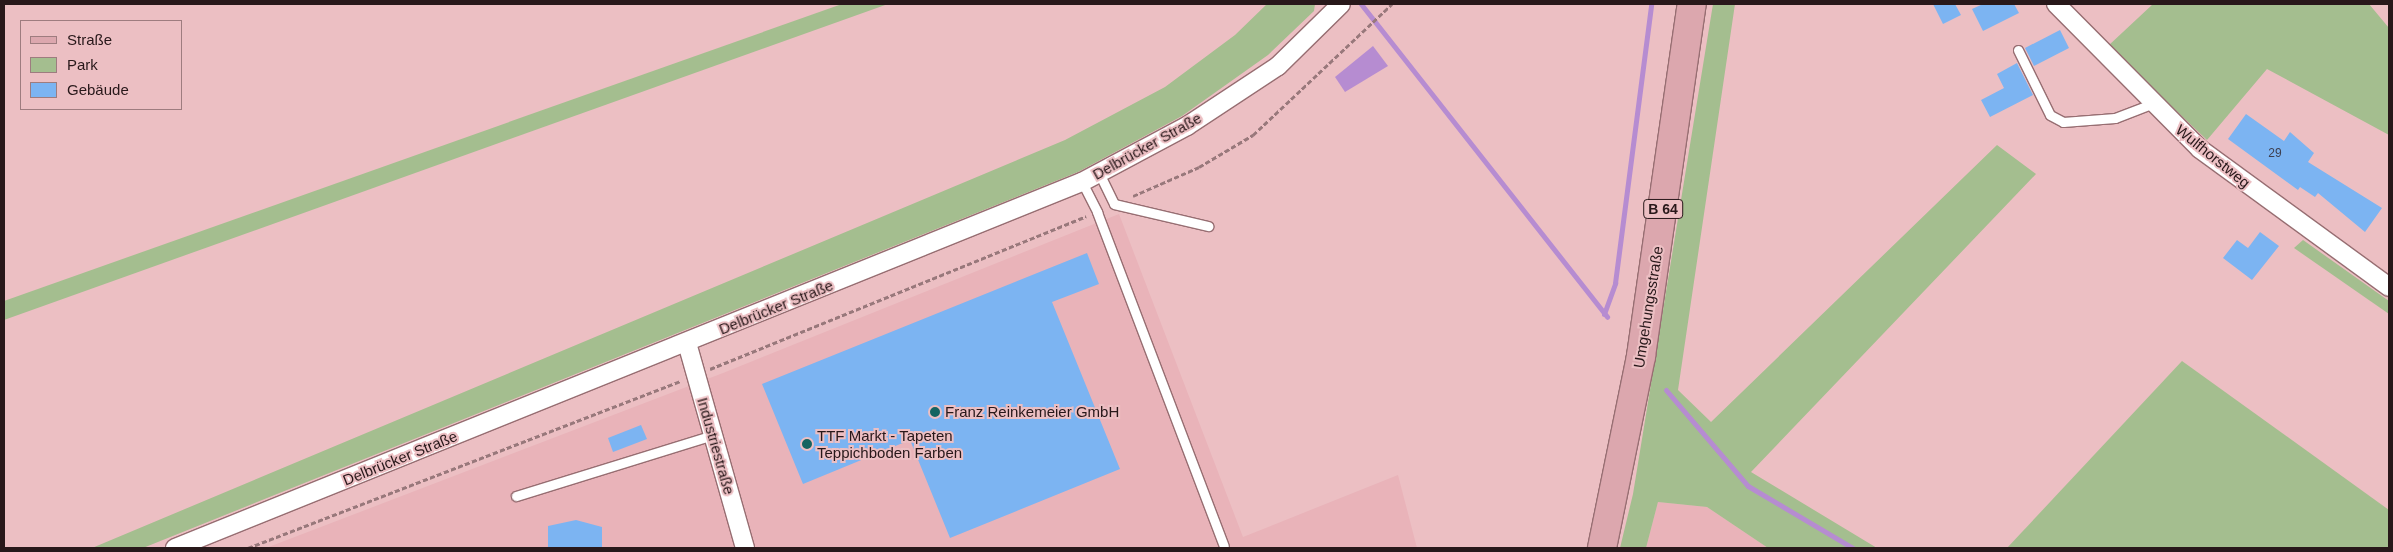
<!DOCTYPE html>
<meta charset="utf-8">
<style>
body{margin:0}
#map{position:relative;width:2393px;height:552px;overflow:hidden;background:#ecbfc3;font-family:Arial,sans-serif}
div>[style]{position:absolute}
.built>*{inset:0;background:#e9b3b9}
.green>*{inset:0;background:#a4be8f}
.water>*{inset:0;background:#b68cd1}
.stream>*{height:5px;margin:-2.5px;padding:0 2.5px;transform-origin:2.5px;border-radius:2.5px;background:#b68cd1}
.building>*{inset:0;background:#7cb4f2}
.path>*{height:3px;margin-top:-1.5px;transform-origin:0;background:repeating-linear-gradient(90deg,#98787b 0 5px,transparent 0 7.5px)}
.roads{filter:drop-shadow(1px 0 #976e72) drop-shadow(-1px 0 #976e72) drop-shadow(0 1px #976e72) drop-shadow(0 -1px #976e72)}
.service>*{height:9px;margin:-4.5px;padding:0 4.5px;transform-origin:4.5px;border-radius:4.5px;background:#fff}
.minor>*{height:18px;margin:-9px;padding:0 9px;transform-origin:9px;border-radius:9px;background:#fff}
.primary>*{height:28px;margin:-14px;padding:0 14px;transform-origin:14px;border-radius:14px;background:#dca7ae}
.dots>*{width:14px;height:14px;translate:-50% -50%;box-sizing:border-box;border:2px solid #ecbfc3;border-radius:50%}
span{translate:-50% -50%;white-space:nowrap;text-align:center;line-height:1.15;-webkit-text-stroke:4px #ecbfc3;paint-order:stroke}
.number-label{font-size:12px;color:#3d3f50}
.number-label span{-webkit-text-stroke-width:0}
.shield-label span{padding:1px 4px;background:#ecbfc3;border:1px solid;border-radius:4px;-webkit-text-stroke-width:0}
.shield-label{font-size:14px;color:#28181a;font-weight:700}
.street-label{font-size:15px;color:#28181a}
.poi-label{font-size:15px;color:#28181a}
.left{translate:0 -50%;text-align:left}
.frame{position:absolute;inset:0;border:5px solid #28181a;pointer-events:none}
.legend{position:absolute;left:20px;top:20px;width:162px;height:90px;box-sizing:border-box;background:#ecbfc3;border:1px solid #9e7c7f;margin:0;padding:6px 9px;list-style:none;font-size:15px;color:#28181a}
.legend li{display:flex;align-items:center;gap:10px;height:25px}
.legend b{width:25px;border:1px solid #9e7c7f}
</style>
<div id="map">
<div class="built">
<i style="clip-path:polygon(1119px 214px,1243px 537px,1398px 475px,1417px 548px,266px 548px,723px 373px)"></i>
<i style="clip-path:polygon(1658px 502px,1707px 507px,1768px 548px,1646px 548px)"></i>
</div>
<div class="green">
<i style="clip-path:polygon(842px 4px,888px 4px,4px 320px,4px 301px)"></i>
<i style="clip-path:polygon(1267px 4px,1315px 4px,1314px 11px,1268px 55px,1182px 116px,1078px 172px,143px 548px,92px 548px,1065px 140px,1165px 87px,1235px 35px)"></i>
<i style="clip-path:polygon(1713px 4px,1735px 4px,1678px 390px,1711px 422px,1997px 145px,2036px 174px,1751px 472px,1877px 548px,1768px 548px,1707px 507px,1658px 502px,1646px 548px,1620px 548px,1633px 494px)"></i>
<i style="clip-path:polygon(2153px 4px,2369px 4px,2389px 28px,2389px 135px,2267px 69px,2207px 140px,2108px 46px)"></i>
<i style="clip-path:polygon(2303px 240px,2389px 301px,2389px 314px,2294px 248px)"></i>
<i style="clip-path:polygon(2182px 361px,2389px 510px,2389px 548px,2007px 548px)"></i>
</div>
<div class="water">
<i style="clip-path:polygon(1373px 46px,1388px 66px,1345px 92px,1335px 77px)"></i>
</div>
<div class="stream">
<i style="left:1361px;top:4px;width:398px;rotate:51.8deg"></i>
<i style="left:1604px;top:314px;width:33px;rotate:-70deg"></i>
<i style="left:1615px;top:283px;width:281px;rotate:-82.6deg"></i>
<i style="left:1666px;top:390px;width:126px;rotate:49.5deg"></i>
<i style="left:1748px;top:486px;width:122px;rotate:30.6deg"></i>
</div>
<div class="building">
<i style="clip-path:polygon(1933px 4px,1955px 4px,1961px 15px,1943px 24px)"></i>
<i style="clip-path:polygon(1983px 4px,2014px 4px,2019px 13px,1983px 31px,1972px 9px)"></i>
<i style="clip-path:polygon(2060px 30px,2069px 48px,2034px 66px,2025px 48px)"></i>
<i style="clip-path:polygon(2017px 63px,2033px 95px,1990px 117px,1981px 100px,2004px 88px,1997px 74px)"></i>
<i style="clip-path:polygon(2246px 114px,2284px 141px,2290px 132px,2314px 153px,2308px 162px,2382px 208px,2365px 232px,2318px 193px,2315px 197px,2300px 187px,2298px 190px,2228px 139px)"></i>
<i style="clip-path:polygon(2260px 232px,2279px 246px,2252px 280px,2223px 258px,2237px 240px,2248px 248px)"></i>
<i style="clip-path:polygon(1087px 253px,1099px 284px,1052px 302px,1120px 469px,950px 538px,910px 440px,803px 484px,762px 384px)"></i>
<i style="clip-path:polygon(641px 425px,647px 439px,613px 452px,608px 438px)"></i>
<i style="clip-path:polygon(576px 520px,602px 527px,602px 548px,548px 548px,548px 526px)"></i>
</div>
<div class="path">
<i style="left:1133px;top:196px;width:72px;rotate:-23.7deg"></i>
<i style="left:1199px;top:167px;width:63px;rotate:-30.7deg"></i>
<i style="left:1253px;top:135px;width:191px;rotate:-43.3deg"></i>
<i style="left:710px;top:369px;width:406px;rotate:-22.1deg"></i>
<i style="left:248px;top:548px;width:464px;rotate:-21.1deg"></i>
</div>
<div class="roads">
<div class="service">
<i style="left:2018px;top:50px;width:72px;rotate:63.8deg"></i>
<i style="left:2050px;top:115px;width:15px;rotate:28deg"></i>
<i style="left:2063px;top:122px;width:52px;rotate:-4.4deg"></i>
<i style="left:2115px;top:118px;width:40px;rotate:-21deg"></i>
<i style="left:1099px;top:173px;width:34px;rotate:64deg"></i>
<i style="left:1114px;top:204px;width:97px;rotate:13.2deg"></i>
<i style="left:1082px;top:182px;width:34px;rotate:63deg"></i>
<i style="left:1097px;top:212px;width:357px;rotate:69.2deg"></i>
<i style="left:516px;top:496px;width:206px;rotate:-17.2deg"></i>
</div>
<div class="minor">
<i style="left:2056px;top:4px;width:204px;rotate:45.2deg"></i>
<i style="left:2200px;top:149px;width:234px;rotate:36.1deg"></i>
<i style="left:687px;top:343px;width:213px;rotate:74.2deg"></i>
<i style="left:175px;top:548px;width:978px;rotate:-21.98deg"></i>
<i style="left:1082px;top:182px;width:119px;rotate:-28.1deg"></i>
<i style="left:1187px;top:126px;width:109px;rotate:-33.4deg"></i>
<i style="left:1278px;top:66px;width:88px;rotate:-44.5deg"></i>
</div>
<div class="primary">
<i style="left:1602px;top:548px;width:196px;rotate:-78.5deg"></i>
<i style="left:1641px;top:356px;width:356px;rotate:-81.8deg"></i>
</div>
</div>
<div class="dots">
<i style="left:935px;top:412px;background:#156461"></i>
<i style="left:807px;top:444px;background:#156461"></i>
</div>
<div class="number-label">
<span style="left:2275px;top:154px">29</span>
</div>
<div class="shield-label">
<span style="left:1663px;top:209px">B 64</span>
</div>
<div class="street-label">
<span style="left:1147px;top:146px;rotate:-29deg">Delbrücker Straße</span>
<span style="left:2213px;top:156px;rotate:39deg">Wulfhorstweg</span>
<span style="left:776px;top:307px;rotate:-22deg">Delbrücker Straße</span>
<span style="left:1648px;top:307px;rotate:-81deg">Umgehungsstraße</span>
<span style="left:716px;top:446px;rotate:74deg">Industriestraße</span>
<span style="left:400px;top:458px;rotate:-22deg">Delbrücker Straße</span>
</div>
<div class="poi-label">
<span class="left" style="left:945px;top:412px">Franz Reinkemeier GmbH</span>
<span class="left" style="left:817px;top:444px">TTF Markt - Tapeten<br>Teppichboden Farben</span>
</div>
<div class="frame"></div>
<ul class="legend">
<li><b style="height:6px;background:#dca7ae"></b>Straße</li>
<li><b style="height:14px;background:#a4be8f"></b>Park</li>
<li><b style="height:14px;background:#7cb4f2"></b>Gebäude</li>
</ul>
</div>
